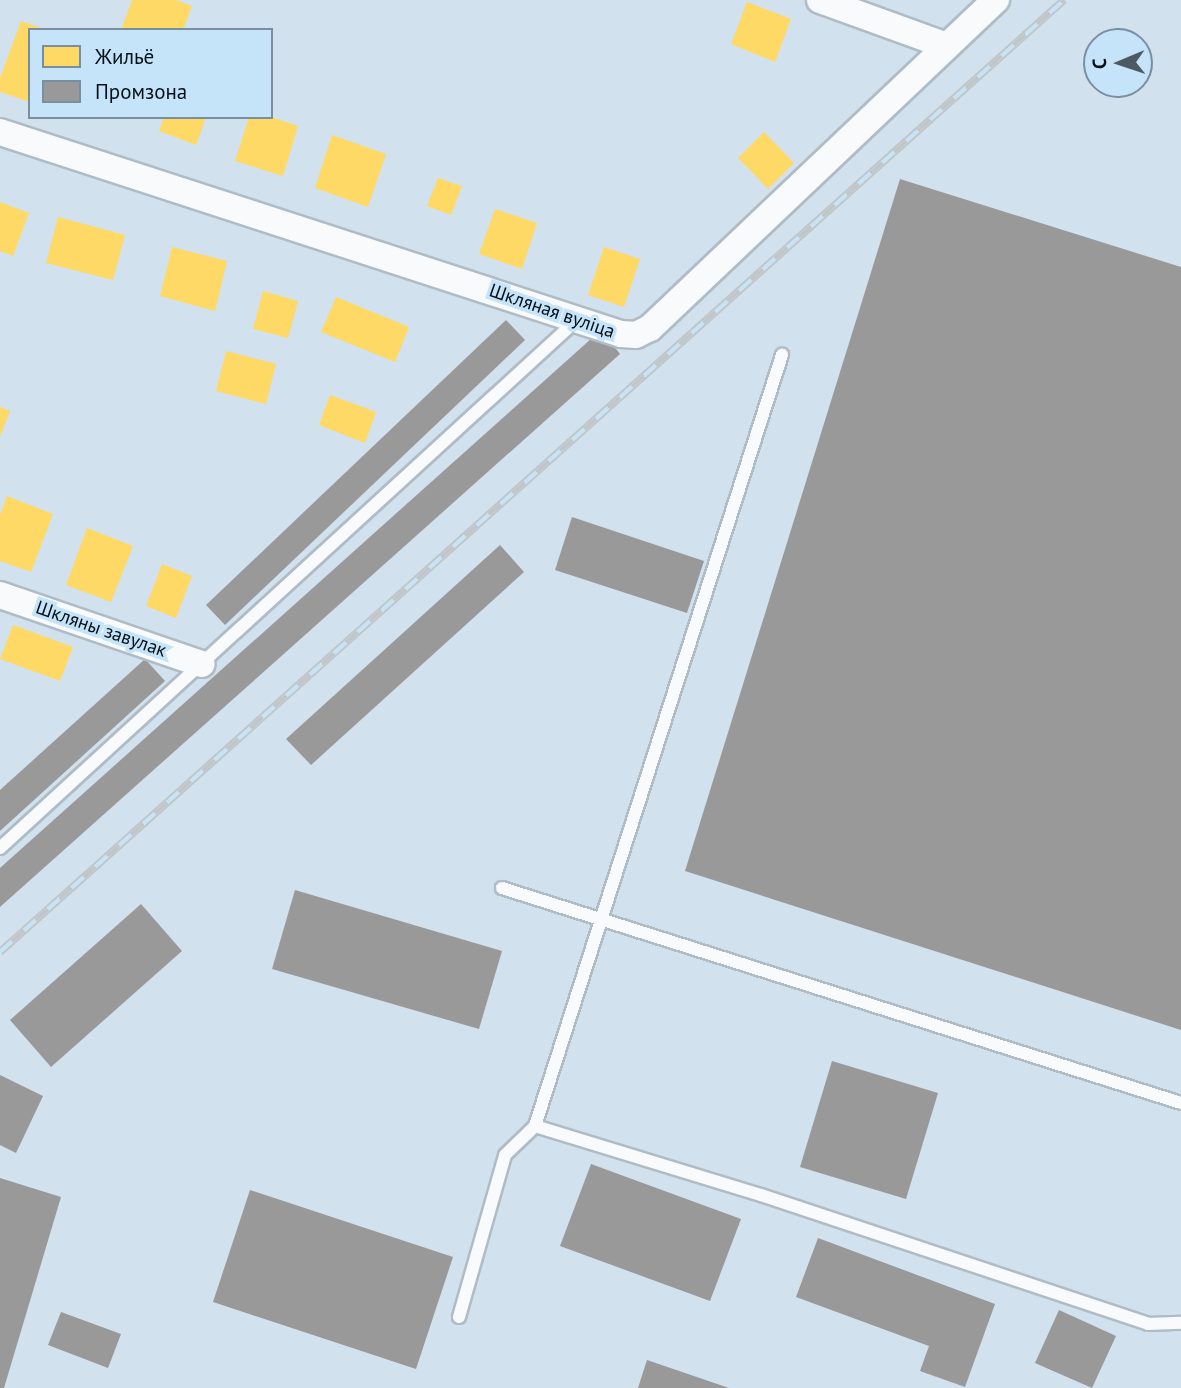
<!DOCTYPE html>
<meta charset="utf-8">
<style>
body{margin:0}
#map{position:relative;width:1181px;height:1388px;overflow:hidden;background:#d1e1ed;font-family:"PT Sans",sans-serif}
div>[style]{position:absolute}
.homes>*{inset:0;background:#ffd966}
.industry>*{inset:0;background:#999}
.roads{filter:drop-shadow(2px 0 #afbcc5) drop-shadow(-2px 0 #afbcc5) drop-shadow(0 2px #afbcc5) drop-shadow(0 -2px #afbcc5)}
.service>*{height:12px;margin:-6px;padding:0 6px;transform-origin:6px;border-radius:6px;background:#f8fafc}
.minor>*{height:26px;margin:-13px;padding:0 13px;transform-origin:13px;border-radius:13px;background:#f8fafc}
.rail>*{height:8px;margin-top:-4px;transform-origin:0;background:repeating-linear-gradient(90deg,#c5e3f9 0 16px,#c1c6c9 0 32px);box-sizing:border-box;border-block:2px solid #c1c6c9}
span{translate:-50% -50%;white-space:nowrap;text-align:center;line-height:1.15;-webkit-text-stroke:7px #c5e3f9;paint-order:stroke}
.street-label{font-size:19px;color:#061118}
.legend{position:absolute;left:28px;top:28px;width:245px;height:91px;box-sizing:border-box;background:#c5e3f9;border:2px solid #798f9f;margin:0;padding:9px 12px;list-style:none;font-size:21px;color:#061118}
.legend li{display:flex;align-items:center;gap:14px;height:35px}
.legend b{width:35px;border:2px solid #798f9f}
.north{position:absolute;left:1083px;top:28px;width:70px;height:70px;box-sizing:border-box;background:#c5e3f9;border:2px solid #798f9f;border-radius:50%;rotate:268deg;font-size:19px;font-weight:700;line-height:28px;text-align:center;color:#061118}
.north::after{content:'';display:block;margin:auto;width:24px;height:32px;background:#4d5a63;clip-path:polygon(50% 0,100% 100%,50% 72%,0 100%)}
</style>
<div id="map">
<div class="homes">
<i style="clip-path:polygon(132px 0,176px 0,192px 6px,183px 30px,121px 30px)"></i>
<i style="clip-path:polygon(747px 2px,791px 19px,775px 62px,731px 44px)"></i>
<i style="clip-path:polygon(21px 21px,44px 29px,30px 30px,30px 102px,0 92px,0 78px)"></i>
<i style="clip-path:polygon(164px 117px,206px 117px,196px 145px,159px 131px)"></i>
<i style="clip-path:polygon(249px 117px,271px 117px,298px 126px,283px 176px,235px 161px)"></i>
<i style="clip-path:polygon(764px 132px,794px 163px,768px 189px,738px 158px)"></i>
<i style="clip-path:polygon(332px 135px,386px 154px,368px 207px,315px 188px)"></i>
<i style="clip-path:polygon(438px 178px,462px 186px,451px 215px,427px 206px)"></i>
<i style="clip-path:polygon(0 202px,29px 213px,13px 256px,0 251px)"></i>
<i style="clip-path:polygon(495px 209px,537px 223px,522px 269px,479px 254px)"></i>
<i style="clip-path:polygon(58px 217px,125px 235px,113px 280px,46px 263px)"></i>
<i style="clip-path:polygon(172px 247px,227px 261px,215px 311px,160px 296px)"></i>
<i style="clip-path:polygon(604px 247px,640px 259px,624px 307px,588px 295px)"></i>
<i style="clip-path:polygon(263px 291px,298px 301px,288px 338px,253px 329px)"></i>
<i style="clip-path:polygon(336px 297px,409px 327px,395px 362px,321px 332px)"></i>
<i style="clip-path:polygon(226px 351px,276px 364px,266px 404px,216px 391px)"></i>
<i style="clip-path:polygon(330px 395px,376px 412px,365px 443px,319px 425px)"></i>
<i style="clip-path:polygon(0 407px,10px 411px,0 437px)"></i>
<i style="clip-path:polygon(7px 496px,53px 514px,31px 572px,0 561px,0 515px)"></i>
<i style="clip-path:polygon(87px 528px,133px 546px,111px 602px,66px 585px)"></i>
<i style="clip-path:polygon(162px 564px,192px 576px,176px 618px,146px 606px)"></i>
<i style="clip-path:polygon(13px 625px,73px 647px,60px 681px,0 659px)"></i>
</div>
<div class="industry">
<i style="clip-path:polygon(900px 179px,1181px 267px,1181px 1030px,685px 871px)"></i>
<i style="clip-path:polygon(506px 320px,525px 340px,225px 625px,206px 605px)"></i>
<i style="clip-path:polygon(601px 330px,620px 354px,0 907px,0 868px)"></i>
<i style="clip-path:polygon(572px 517px,704px 561px,687px 613px,555px 570px)"></i>
<i style="clip-path:polygon(500px 545px,524px 572px,311px 765px,286px 739px)"></i>
<i style="clip-path:polygon(145px 659px,165px 681px,0 831px,0 790px)"></i>
<i style="clip-path:polygon(295px 890px,502px 951px,479px 1029px,272px 969px)"></i>
<i style="clip-path:polygon(141px 904px,182px 951px,51px 1067px,10px 1020px)"></i>
<i style="clip-path:polygon(832px 1061px,938px 1093px,906px 1199px,800px 1167px)"></i>
<i style="clip-path:polygon(0 1075px,43px 1096px,16px 1153px,0 1145px)"></i>
<i style="clip-path:polygon(591px 1164px,741px 1219px,710px 1301px,560px 1246px)"></i>
<i style="clip-path:polygon(0 1178px,61px 1197px,4px 1388px,0 1388px)"></i>
<i style="clip-path:polygon(250px 1190px,453px 1257px,416px 1369px,213px 1302px)"></i>
<i style="clip-path:polygon(818px 1238px,995px 1304px,965px 1387px,920px 1371px,929px 1346px,796px 1297px)"></i>
<i style="clip-path:polygon(1059px 1310px,1116px 1336px,1092px 1388px,1035px 1363px)"></i>
<i style="clip-path:polygon(61px 1312px,121px 1334px,108px 1368px,48px 1345px)"></i>
<i style="clip-path:polygon(647px 1360px,729px 1388px,638px 1388px)"></i>
</div>
<div class="roads">
<div class="service">
<i style="left:0;top:848px;width:784px;rotate:-42.47deg"></i>
<i style="left:502px;top:888px;width:712px;rotate:17.57deg"></i>
<i style="left:535px;top:1126px;width:236px;rotate:17deg"></i>
<i style="left:761px;top:1195px;width:408px;rotate:18.4deg"></i>
<i style="left:1148px;top:1324px;width:33px;rotate:-2deg"></i>
<i style="left:459px;top:1317px;width:168px;rotate:-74.1deg"></i>
<i style="left:505px;top:1155px;width:42px;rotate:-44deg"></i>
<i style="left:535px;top:1126px;width:810px;rotate:-72.24deg"></i>
</div>
<div class="minor">
<i style="left:820px;top:0;width:132px;rotate:19.9deg"></i>
<i style="left:0;top:132px;width:653px;rotate:18.02deg"></i>
<i style="left:621px;top:334px;width:15px;rotate:4deg"></i>
<i style="left:636px;top:335px;width:16px;rotate:-27deg"></i>
<i style="left:650px;top:328px;width:477px;rotate:-43.5deg"></i>
<i style="left:0;top:595px;width:213px;rotate:18.9deg"></i>
</div>
</div>
<div class="rail">
<i style="left:0;top:952px;width:1428px;rotate:-41.82deg"></i>
</div>
<div class="street-label">
<span style="left:552px;top:311px;rotate:19deg">Шкляная вуліца</span>
<span style="left:101px;top:629px;rotate:19deg">Шкляны завулак</span>
</div>
<ul class="legend">
<li><b style="height:19px;background:#ffd966"></b>Жильё</li>
<li><b style="height:19px;background:#999"></b>Промзона</li>
</ul>
<div class="north">С</div>
</div>
